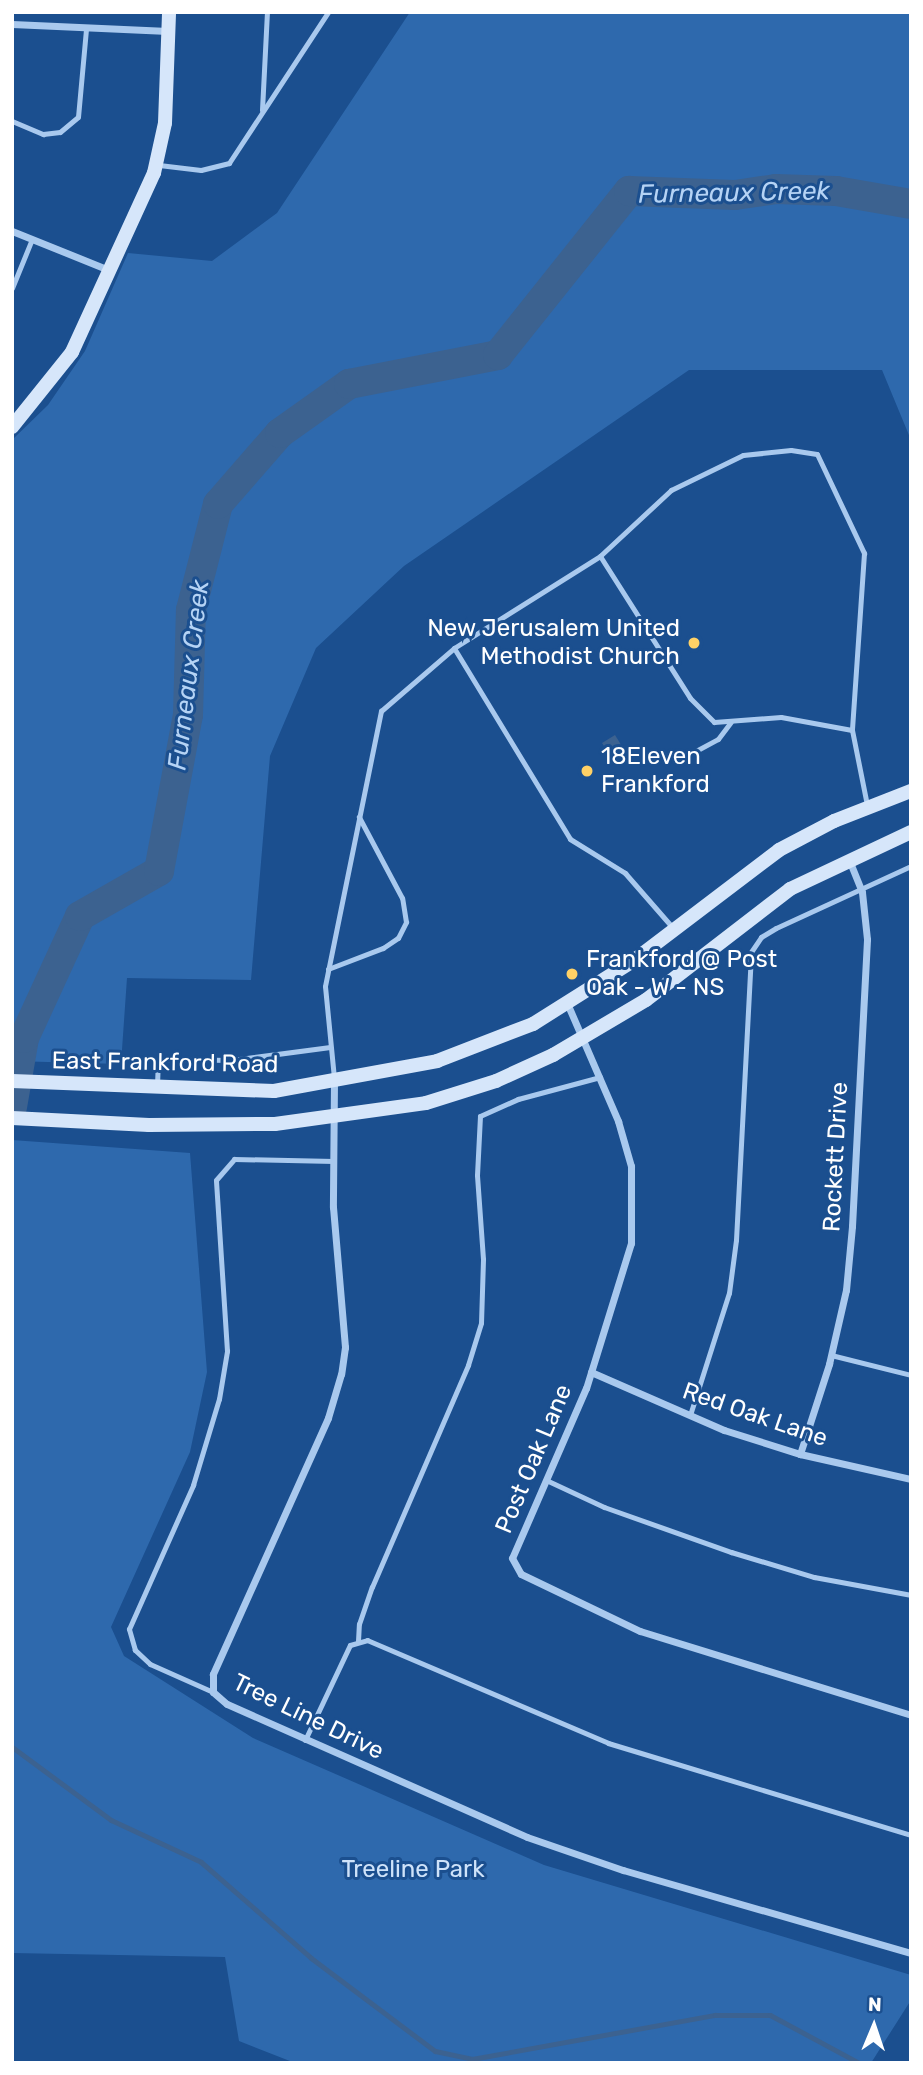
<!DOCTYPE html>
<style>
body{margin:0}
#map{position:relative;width:923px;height:2075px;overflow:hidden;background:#1b4f8f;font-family:Rubik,sans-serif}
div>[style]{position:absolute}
.green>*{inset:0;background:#2e69ad}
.water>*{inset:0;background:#3c6290}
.stream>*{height:5px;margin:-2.5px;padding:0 2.5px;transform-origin:2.5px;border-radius:2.5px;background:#3c6290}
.river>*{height:30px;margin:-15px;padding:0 15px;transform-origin:15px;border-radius:15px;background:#3c6290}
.lane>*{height:5px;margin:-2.5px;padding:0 2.5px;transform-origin:2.5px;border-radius:2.5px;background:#a9c9ee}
.street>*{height:7px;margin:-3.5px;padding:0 3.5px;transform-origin:3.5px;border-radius:3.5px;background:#a9c9ee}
.secondary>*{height:14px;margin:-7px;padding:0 7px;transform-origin:7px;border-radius:7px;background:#d6e6fa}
.dots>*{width:19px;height:19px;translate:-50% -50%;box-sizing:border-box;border:4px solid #1b4f8f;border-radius:50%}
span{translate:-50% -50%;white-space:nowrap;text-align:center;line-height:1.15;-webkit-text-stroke:6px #1b4f8f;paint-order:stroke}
.poi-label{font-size:24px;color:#fff}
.right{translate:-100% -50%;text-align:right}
.left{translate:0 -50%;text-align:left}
.street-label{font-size:24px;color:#fff}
.park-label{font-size:24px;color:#cfe3fa}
.water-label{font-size:26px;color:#b5d3f5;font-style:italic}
.frame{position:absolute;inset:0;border:14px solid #fff;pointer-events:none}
.north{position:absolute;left:839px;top:1991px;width:70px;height:70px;-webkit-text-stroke:5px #1b4f8f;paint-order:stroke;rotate:2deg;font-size:19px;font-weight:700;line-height:28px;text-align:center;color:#fff}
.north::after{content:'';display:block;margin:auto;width:24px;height:32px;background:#fff;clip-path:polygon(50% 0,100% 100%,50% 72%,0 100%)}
</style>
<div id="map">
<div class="green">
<i style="clip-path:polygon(410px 12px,911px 12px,911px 440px,882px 370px,689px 370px,404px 566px,316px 648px,270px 756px,251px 980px,127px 978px,121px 1064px,12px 1061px,12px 440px,48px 405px,85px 351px,128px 253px,212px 261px,277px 213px)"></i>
<i style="clip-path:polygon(12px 1140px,190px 1153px,207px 1372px,190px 1452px,111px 1627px,124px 1656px,253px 1738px,544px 1865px,911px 1975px,911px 2000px,871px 2063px,295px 2063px,239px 2041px,225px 1957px,12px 1953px)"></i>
</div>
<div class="water">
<i style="clip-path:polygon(615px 735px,628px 756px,616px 764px,602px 743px)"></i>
</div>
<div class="stream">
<i style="left:12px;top:1747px;width:123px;rotate:36.4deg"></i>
<i style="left:111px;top:1820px;width:99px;rotate:25deg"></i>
<i style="left:201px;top:1862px;width:146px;rotate:41.1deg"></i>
<i style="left:311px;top:1958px;width:155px;rotate:36.9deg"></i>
<i style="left:435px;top:2051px;width:38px;rotate:12deg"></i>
<i style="left:472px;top:2059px;width:247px;rotate:-10.3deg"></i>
<i style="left:715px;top:2015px;width:55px"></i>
<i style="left:770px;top:2015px;width:101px;rotate:28.3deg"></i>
</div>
<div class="river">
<i style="left:12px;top:1107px;width:70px;rotate:-80.1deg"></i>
<i style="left:24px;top:1038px;width:134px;rotate:-65.3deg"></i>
<i style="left:80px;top:916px;width:91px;rotate:-29.7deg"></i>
<i style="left:159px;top:871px;width:159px;rotate:-79.5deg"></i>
<i style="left:188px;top:715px;width:105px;rotate:-88.4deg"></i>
<i style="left:191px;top:610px;width:109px;rotate:-75.7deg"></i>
<i style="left:218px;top:504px;width:94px;rotate:-48.9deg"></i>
<i style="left:280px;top:433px;width:85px;rotate:-35.4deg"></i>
<i style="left:349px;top:384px;width:152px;rotate:-11deg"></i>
<i style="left:498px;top:355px;width:210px;rotate:-51.4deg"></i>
<i style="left:629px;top:191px;width:106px;rotate:2.2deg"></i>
<i style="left:735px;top:195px;width:41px;rotate:-8.3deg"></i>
<i style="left:776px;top:189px;width:60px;rotate:1.9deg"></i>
<i style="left:836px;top:191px;width:76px;rotate:9.8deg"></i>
</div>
<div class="lane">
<i style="left:262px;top:110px;width:98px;rotate:-87.1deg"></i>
<i style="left:12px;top:121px;width:34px;rotate:23deg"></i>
<i style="left:43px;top:134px;width:17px;rotate:-7deg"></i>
<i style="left:60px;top:132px;width:23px;rotate:-40deg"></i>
<i style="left:78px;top:117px;width:88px;rotate:-84.8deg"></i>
<i style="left:159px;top:165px;width:42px;rotate:6.8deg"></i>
<i style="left:201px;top:170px;width:29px;rotate:-14deg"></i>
<i style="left:229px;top:163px;width:181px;rotate:-56.7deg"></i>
<i style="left:12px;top:288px;width:53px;rotate:-67.8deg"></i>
<i style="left:600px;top:556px;width:168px;rotate:57.6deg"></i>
<i style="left:690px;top:698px;width:34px;rotate:45deg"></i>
<i style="left:714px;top:722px;width:67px;rotate:-4.3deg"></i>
<i style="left:781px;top:717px;width:72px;rotate:10.4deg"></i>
<i style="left:454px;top:648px;width:223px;rotate:58.7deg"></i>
<i style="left:570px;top:839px;width:65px;rotate:31.7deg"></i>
<i style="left:625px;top:873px;width:73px;rotate:48.9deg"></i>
<i style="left:679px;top:760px;width:44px;rotate:-28.3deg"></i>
<i style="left:718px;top:739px;width:21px;rotate:-53deg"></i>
<i style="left:328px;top:969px;width:59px;rotate:-20.9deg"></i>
<i style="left:383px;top:948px;width:18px;rotate:-34deg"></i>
<i style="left:398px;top:938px;width:18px;rotate:-63deg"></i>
<i style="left:406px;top:922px;width:24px;rotate:-99deg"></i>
<i style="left:402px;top:898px;width:92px;rotate:-118deg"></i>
<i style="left:334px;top:1078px;width:92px;rotate:-95.6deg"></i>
<i style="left:325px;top:986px;width:281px;rotate:-78.5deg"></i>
<i style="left:381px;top:711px;width:96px;rotate:-40.8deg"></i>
<i style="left:454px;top:648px;width:173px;rotate:-32.2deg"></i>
<i style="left:600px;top:556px;width:97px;rotate:-42.9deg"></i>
<i style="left:671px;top:490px;width:80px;rotate:-25.9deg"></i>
<i style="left:743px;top:455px;width:48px;rotate:-5.9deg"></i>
<i style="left:791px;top:450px;width:26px;rotate:9deg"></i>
<i style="left:817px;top:454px;width:110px;rotate:64.6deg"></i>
<i style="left:864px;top:553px;width:177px;rotate:93.9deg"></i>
<i style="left:852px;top:730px;width:76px;rotate:78.7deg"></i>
<i style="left:157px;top:1086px;width:27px;rotate:-88deg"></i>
<i style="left:158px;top:1059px;width:74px;rotate:0.8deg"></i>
<i style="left:232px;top:1060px;width:99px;rotate:-7.6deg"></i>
<i style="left:831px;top:1355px;width:82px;rotate:14deg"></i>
<i style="left:690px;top:1415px;width:128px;rotate:-72.3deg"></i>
<i style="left:729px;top:1293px;width:53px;rotate:-82.5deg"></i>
<i style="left:736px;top:1240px;width:288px;rotate:-87deg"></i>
<i style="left:751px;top:952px;width:18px;rotate:-56deg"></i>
<i style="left:761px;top:937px;width:17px;rotate:-31deg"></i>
<i style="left:776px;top:928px;width:149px;rotate:-24.7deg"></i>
<i style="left:546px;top:1480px;width:64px;rotate:25deg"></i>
<i style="left:604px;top:1507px;width:135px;rotate:19.5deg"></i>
<i style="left:731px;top:1552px;width:87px;rotate:16.8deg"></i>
<i style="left:814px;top:1577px;width:99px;rotate:10.5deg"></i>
<i style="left:358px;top:1641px;width:17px;rotate:-87deg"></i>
<i style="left:359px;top:1624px;width:39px;rotate:-71deg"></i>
<i style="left:372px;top:1587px;width:242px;rotate:-66.6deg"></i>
<i style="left:468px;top:1365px;width:44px;rotate:-72.8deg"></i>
<i style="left:481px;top:1323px;width:64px;rotate:-88.2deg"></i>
<i style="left:483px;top:1259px;width:84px;rotate:-94.1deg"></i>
<i style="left:477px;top:1175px;width:59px;rotate:-87.1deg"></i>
<i style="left:480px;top:1116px;width:42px;rotate:-24.1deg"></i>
<i style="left:518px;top:1099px;width:85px;rotate:-15deg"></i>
<i style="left:213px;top:1692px;width:69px;rotate:-156deg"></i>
<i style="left:150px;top:1664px;width:21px;rotate:-137deg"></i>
<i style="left:135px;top:1650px;width:22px;rotate:-106deg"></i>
<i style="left:129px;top:1629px;width:158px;rotate:-66deg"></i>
<i style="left:193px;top:1485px;width:90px;rotate:-73.2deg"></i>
<i style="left:219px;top:1399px;width:49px;rotate:-80.5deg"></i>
<i style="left:227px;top:1351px;width:171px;rotate:-93.7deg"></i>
<i style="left:216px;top:1180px;width:28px;rotate:-49deg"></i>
<i style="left:234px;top:1159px;width:100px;rotate:1.1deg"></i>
<i style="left:305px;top:1740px;width:105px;rotate:-64.7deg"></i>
<i style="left:350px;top:1645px;width:18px;rotate:-16deg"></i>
<i style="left:367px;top:1640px;width:262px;rotate:23.1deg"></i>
<i style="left:608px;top:1743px;width:317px;rotate:16.9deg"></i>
</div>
<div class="street">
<i style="left:12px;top:24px;width:156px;rotate:2.6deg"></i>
<i style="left:12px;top:231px;width:105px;rotate:21.9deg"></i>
<i style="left:567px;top:1003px;width:129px;rotate:66.6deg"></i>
<i style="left:618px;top:1121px;width:47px;rotate:73.9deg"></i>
<i style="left:631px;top:1166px;width:77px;rotate:90deg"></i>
<i style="left:631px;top:1243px;width:152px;rotate:107.2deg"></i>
<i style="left:586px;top:1388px;width:185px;rotate:113.5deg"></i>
<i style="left:512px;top:1558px;width:18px;rotate:61deg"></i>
<i style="left:521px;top:1574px;width:132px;rotate:25.6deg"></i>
<i style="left:640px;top:1631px;width:284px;rotate:17.2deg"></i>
<i style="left:334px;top:1081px;width:126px;rotate:90.5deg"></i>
<i style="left:333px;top:1207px;width:141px;rotate:85.1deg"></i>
<i style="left:345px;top:1347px;width:27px;rotate:98deg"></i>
<i style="left:341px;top:1374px;width:46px;rotate:106.5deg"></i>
<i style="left:328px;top:1418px;width:281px;rotate:114.2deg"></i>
<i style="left:213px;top:1674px;width:18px;rotate:90deg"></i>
<i style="left:213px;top:1692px;width:18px;rotate:41deg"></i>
<i style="left:227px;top:1704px;width:328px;rotate:23.9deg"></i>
<i style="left:527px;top:1837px;width:102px;rotate:19deg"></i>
<i style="left:623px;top:1870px;width:300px;rotate:16.1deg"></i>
<i style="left:591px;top:1372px;width:145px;rotate:23.6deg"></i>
<i style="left:724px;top:1430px;width:80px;rotate:17.5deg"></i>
<i style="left:800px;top:1454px;width:114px;rotate:12.7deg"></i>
<i style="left:800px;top:1454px;width:95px;rotate:-72.1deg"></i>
<i style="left:829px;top:1364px;width:76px;rotate:-77.1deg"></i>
<i style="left:846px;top:1290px;width:64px;rotate:-84.6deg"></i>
<i style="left:852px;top:1226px;width:287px;rotate:-87deg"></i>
<i style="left:867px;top:939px;width:47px;rotate:-96.1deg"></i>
<i style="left:862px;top:892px;width:35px;rotate:-112deg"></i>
</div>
<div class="secondary">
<i style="left:12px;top:427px;width:96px;rotate:-51.3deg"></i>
<i style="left:72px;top:352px;width:197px;rotate:-65.4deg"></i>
<i style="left:154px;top:173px;width:51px;rotate:-77.6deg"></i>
<i style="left:165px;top:123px;width:111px;rotate:-87.9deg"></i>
<i style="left:12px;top:1081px;width:262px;rotate:2.2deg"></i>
<i style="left:274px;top:1091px;width:166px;rotate:-10.4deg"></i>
<i style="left:437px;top:1061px;width:103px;rotate:-21.1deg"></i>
<i style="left:533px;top:1024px;width:118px;rotate:-32.2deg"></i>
<i style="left:633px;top:961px;width:183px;rotate:-37.2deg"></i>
<i style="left:779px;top:850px;width:62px;rotate:-27.8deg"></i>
<i style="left:834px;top:821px;width:83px;rotate:-21.3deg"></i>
<i style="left:12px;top:1118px;width:137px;rotate:2.9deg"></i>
<i style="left:149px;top:1125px;width:126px;rotate:-0.5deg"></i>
<i style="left:275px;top:1124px;width:152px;rotate:-7.9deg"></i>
<i style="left:426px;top:1103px;width:73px;rotate:-17.4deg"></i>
<i style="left:496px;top:1081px;width:63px;rotate:-24.5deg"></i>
<i style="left:553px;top:1055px;width:108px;rotate:-30.6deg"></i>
<i style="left:646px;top:1000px;width:182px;rotate:-37.6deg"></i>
<i style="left:790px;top:889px;width:134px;rotate:-25.2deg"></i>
</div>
<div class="dots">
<i style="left:694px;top:643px;background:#ffd166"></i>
<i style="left:587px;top:771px;background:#ffd166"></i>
<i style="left:572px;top:974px;background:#ffd166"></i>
</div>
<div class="poi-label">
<span class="right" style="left:680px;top:643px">New Jerusalem United<br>Methodist Church</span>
<span class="left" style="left:601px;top:771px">18Eleven<br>Frankford</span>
<span class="left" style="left:586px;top:974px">Frankford @ Post<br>Oak - W - NS</span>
</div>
<div class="street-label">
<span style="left:165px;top:1063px;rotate:1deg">East Frankford Road</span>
<span style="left:836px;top:1157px;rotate:-87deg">Rockett Drive</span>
<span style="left:755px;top:1415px;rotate:19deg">Red Oak Lane</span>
<span style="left:534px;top:1459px;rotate:-67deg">Post Oak Lane</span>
<span style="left:308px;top:1717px;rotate:26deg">Tree Line Drive</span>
</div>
<div class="park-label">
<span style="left:413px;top:1870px">Treeline Park</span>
</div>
<div class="water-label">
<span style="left:734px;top:193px;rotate:-1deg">Furneaux Creek</span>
<span style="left:189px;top:675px;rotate:-83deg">Furneaux Creek</span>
</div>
<div class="frame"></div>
<div class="north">N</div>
</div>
